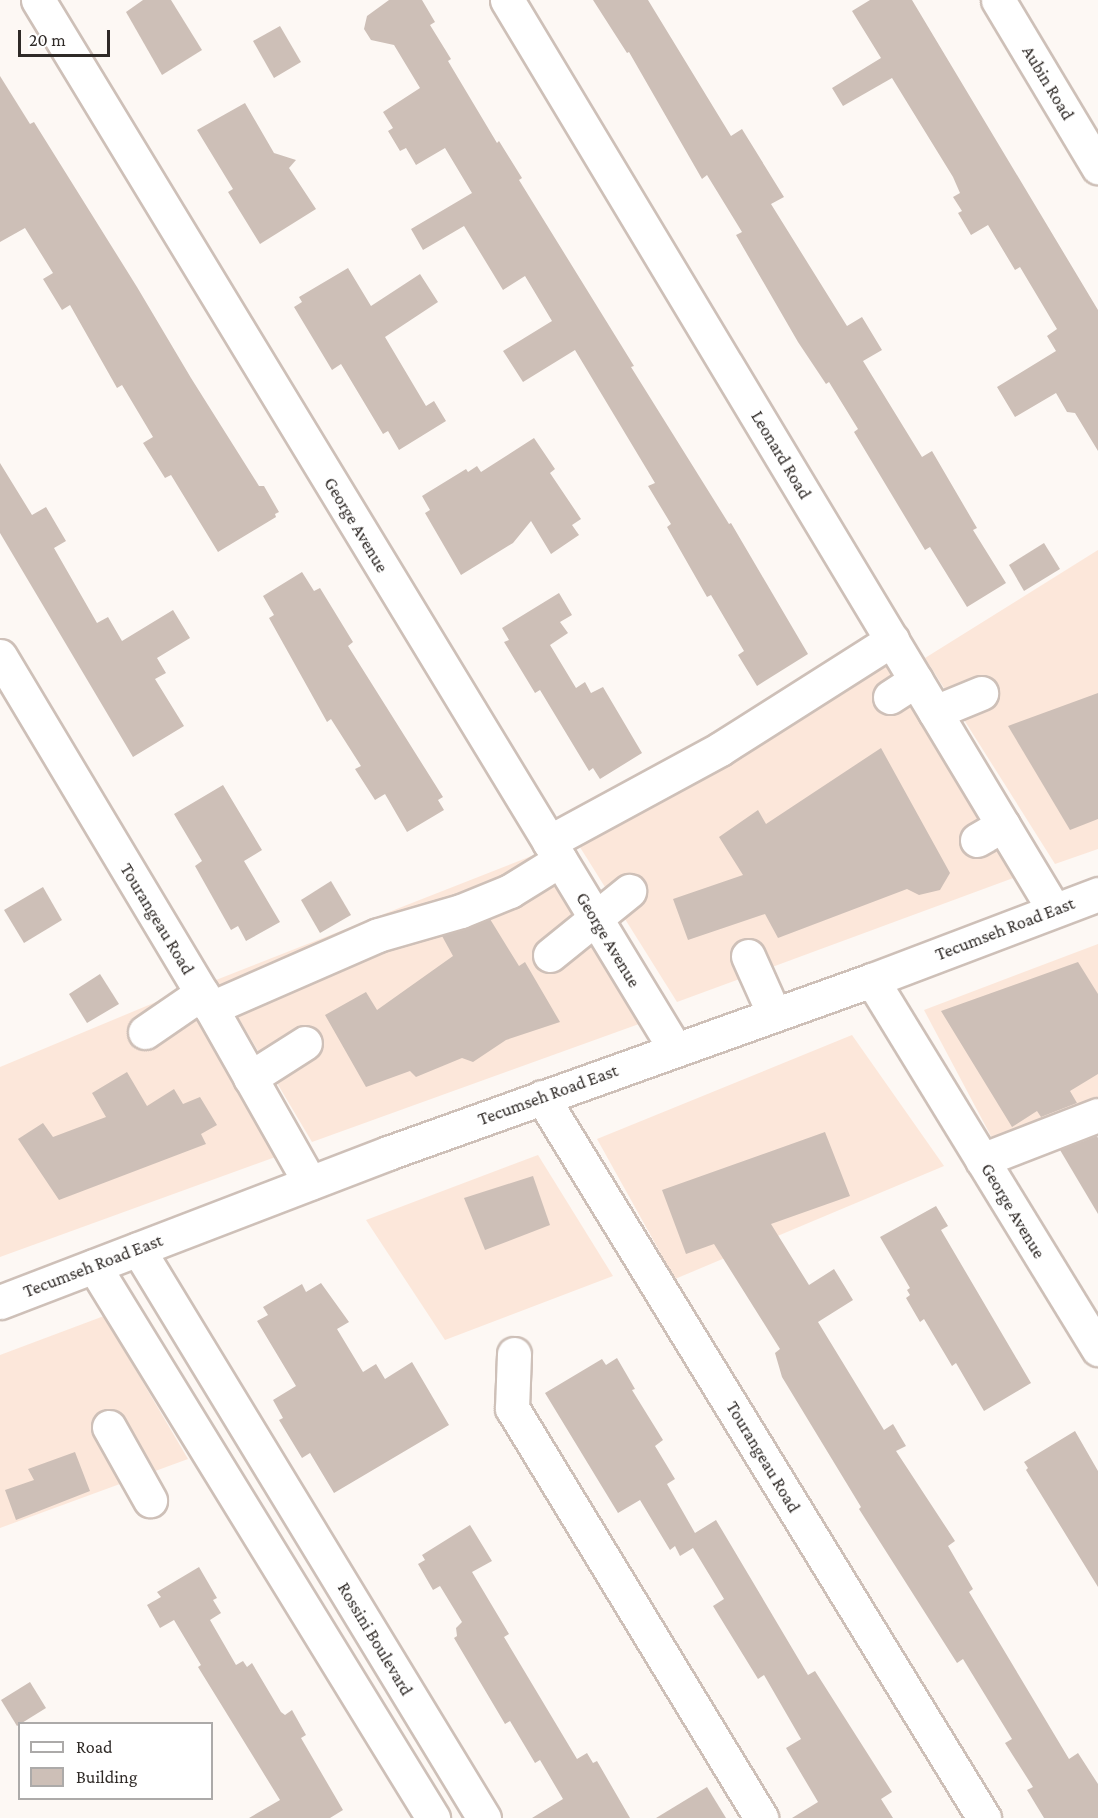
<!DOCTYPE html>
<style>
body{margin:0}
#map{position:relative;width:1098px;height:1818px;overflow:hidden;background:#fdf8f4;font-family:"Crimson Pro",serif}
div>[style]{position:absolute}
.built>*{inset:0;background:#fce7da}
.building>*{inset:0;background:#cdbfb7}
.roads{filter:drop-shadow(2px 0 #cec0b8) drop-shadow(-2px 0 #cec0b8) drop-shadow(0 2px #cec0b8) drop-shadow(0 -2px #cec0b8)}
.minor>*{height:33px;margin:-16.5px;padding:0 16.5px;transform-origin:16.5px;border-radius:16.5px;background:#fff}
.major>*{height:33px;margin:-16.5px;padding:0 16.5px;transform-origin:16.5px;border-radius:16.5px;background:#fff}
span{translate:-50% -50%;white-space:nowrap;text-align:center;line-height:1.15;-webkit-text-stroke:5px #fff;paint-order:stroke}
.street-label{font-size:18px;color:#2f2a27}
.legend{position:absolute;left:18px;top:1722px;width:195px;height:78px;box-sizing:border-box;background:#fff;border:2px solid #acaaa9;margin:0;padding:8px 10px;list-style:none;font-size:18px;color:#2f2a27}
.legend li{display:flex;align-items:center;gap:12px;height:30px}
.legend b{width:30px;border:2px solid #acaaa9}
.scale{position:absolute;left:18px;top:30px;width:92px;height:27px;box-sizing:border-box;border:3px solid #2f2a27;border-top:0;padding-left:8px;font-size:18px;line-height:21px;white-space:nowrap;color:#2f2a27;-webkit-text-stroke:4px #fff;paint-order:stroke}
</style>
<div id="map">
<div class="built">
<i style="clip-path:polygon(1098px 550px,1098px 849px,1055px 864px,925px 658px)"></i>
<i style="clip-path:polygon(882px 649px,1019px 876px,677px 1002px,573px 836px)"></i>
<i style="clip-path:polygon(539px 853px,639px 1024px,312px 1142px,216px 980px)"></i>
<i style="clip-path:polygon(1098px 944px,1098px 1117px,1001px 1155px,924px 1010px)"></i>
<i style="clip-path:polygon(180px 992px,281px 1155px,0 1257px,0 1067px)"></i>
<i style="clip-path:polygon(852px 1035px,944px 1166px,675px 1279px,597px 1139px)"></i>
<i style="clip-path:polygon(538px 1155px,613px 1276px,445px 1340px,366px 1220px)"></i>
<i style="clip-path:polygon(104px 1316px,188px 1459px,0 1528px,0 1355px)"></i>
</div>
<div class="building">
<i style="clip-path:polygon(143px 0,171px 0,202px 50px,162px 75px,126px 12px)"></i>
<i style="clip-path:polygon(389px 0,422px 0,435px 22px,430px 25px,451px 59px,448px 61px,497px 143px,499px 141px,522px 178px,519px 180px,634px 366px,631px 367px,729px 524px,731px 523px,808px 654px,757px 686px,738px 655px,744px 651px,711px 595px,707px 597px,667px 527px,671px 524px,648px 486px,655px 483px,575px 350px,523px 382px,503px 351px,552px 321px,525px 276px,503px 290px,464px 226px,423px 250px,411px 229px,472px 193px,445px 148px,416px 165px,406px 148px,400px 151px,388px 131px,393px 128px,383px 112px,420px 88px,394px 45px,371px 40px,364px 29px,367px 16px)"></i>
<i style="clip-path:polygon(593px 0,648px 0,731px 136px,742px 129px,784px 197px,771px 204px,847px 326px,862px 317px,882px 350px,863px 361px,922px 457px,932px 451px,977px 528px,973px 530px,1006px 583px,967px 607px,930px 547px,925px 550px,854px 432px,858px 429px,829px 382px,826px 384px,798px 342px,736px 235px,742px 232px,707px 175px,702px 179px,629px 52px,627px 53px)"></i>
<i style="clip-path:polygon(870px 0,912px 0,1098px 310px,1098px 451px,1075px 413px,1067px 412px,1056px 393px,1015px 417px,997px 387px,1056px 351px,1047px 336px,1057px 329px,1020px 267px,1015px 270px,988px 225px,971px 235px,958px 213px,962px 211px,953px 197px,960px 193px,953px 177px,892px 78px,843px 106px,832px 88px,881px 58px,852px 11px)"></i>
<i style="clip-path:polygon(280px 26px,301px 62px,274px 78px,253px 41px)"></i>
<i style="clip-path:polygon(0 76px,30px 124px,34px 122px,137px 287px,191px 378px,259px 486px,264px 486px,279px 512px,275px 514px,276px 517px,218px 552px,171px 475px,165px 478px,143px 443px,153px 437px,122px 385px,117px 388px,70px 305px,62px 310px,43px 279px,53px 273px,25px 228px,0 242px)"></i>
<i style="clip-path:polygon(245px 103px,274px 153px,296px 160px,289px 168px,316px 209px,260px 244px,228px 192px,233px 189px,197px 130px)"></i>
<i style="clip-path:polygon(348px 268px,371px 306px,420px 274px,438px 302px,385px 337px,426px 406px,434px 401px,446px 421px,399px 450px,388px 431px,383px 434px,341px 364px,332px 370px,294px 307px,302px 302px,299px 297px)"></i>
<i style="clip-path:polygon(534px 438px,555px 469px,550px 473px,581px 519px,572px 525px,579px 535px,551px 554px,531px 521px,513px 543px,461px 575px,425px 513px,430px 510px,422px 496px,466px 469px,468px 472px,477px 466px,481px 472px)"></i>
<i style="clip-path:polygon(0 463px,32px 515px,46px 507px,66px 541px,54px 548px,97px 623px,108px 617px,122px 641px,173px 610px,190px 638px,157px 658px,166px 673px,155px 679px,184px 726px,133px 757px,0 533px)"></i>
<i style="clip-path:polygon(1044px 543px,1060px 569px,1024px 591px,1009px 565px)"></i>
<i style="clip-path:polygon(302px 572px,314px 591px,320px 588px,353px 642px,348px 646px,443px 797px,438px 800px,444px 810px,407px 832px,385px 794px,375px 800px,355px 769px,361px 766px,331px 719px,327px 722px,269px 618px,274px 615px,263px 596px)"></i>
<i style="clip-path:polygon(559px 593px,572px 615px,560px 622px,568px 633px,550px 645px,576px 688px,585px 682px,591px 693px,603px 687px,642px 753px,600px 779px,593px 768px,589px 771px,540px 690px,535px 693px,504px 642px,509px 640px,502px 628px)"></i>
<i style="clip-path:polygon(1098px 693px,1098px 819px,1070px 830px,1008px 726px)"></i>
<i style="clip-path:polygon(881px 748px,950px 873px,940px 890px,919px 895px,907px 889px,778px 938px,765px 914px,688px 940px,673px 899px,743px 875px,719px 837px,758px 810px,766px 824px)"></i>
<i style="clip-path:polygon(223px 785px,262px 850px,244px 861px,280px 922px,246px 941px,238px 926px,231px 930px,195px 866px,202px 861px,174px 814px)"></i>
<i style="clip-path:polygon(331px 881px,351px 915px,320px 933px,301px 900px)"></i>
<i style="clip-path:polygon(43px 887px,62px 920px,24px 943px,4px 910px)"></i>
<i style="clip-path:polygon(490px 919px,519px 966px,525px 962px,560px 1022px,506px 1040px,473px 1062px,462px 1058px,416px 1077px,410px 1071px,366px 1087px,325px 1015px,366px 992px,377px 1010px,453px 956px,442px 936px)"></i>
<i style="clip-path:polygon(1078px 962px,1098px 994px,1098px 1074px,1070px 1091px,1077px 1103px,1041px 1117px,1037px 1111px,1012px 1127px,941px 1011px)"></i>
<i style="clip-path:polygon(100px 974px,119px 1004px,87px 1023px,69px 994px)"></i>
<i style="clip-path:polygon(127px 1072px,147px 1106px,174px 1089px,183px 1104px,200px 1097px,217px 1125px,201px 1134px,206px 1144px,59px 1200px,18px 1139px,43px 1123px,53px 1137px,106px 1117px,92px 1093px)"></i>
<i style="clip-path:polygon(825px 1132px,850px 1196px,771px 1224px,809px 1285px,834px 1269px,853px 1300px,818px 1322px,884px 1430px,893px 1424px,906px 1446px,896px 1451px,955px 1541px,948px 1546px,973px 1589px,969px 1592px,1069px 1759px,1078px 1753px,1098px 1784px,1098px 1818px,1044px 1818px,1027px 1790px,1033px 1787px,1005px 1743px,1012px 1739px,963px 1659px,957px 1663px,859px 1509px,861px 1507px,782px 1377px,775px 1353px,780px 1349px,714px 1244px,686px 1254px,662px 1190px)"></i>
<i style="clip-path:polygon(1097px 1136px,1098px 1138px,1098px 1214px,1060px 1150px)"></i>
<i style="clip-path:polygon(533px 1176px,550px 1225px,485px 1250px,464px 1198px)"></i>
<i style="clip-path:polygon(936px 1206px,948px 1226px,941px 1230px,1031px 1383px,984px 1411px,956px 1363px,952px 1366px,924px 1319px,920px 1322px,906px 1298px,910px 1295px,907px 1290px,910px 1288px,880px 1237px)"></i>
<i style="clip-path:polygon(321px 1283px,349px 1322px,337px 1329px,363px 1372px,376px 1364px,385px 1379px,412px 1362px,449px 1425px,334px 1493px,310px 1453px,302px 1458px,279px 1420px,283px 1418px,273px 1400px,296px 1386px,257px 1321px,268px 1315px,263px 1307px,302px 1284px,306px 1292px)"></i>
<i style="clip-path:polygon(617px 1358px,635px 1389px,632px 1390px,663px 1440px,655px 1446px,675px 1479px,667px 1484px,695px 1533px,716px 1520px,808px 1675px,815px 1671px,892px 1792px,881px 1799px,893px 1818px,792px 1818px,818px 1802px,786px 1748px,801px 1739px,764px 1675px,758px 1679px,713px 1606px,724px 1599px,693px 1548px,680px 1556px,675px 1546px,670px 1550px,640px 1500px,618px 1513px,545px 1393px,602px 1359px,606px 1365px)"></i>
<i style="clip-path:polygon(1075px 1431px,1098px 1471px,1098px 1587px,1026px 1470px,1028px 1468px,1024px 1462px)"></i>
<i style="clip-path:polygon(75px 1452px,90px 1491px,16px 1520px,5px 1490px,34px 1480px,28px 1469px)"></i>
<i style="clip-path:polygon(470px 1525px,492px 1561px,472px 1572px,509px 1634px,504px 1637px,577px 1759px,587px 1753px,593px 1763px,597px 1761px,630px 1818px,532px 1818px,563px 1799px,540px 1760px,535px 1763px,510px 1721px,505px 1724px,454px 1638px,457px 1636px,456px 1628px,462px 1622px,440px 1586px,433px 1590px,418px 1564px,425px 1560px,422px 1555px)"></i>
<i style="clip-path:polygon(199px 1567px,217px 1598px,213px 1600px,221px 1613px,210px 1620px,236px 1665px,243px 1661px,247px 1667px,252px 1663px,281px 1712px,285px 1715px,292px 1710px,306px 1735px,301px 1738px,343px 1810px,330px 1818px,249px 1818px,280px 1800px,198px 1667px,201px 1665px,174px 1620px,160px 1628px,147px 1605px,161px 1597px,157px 1592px)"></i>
<i style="clip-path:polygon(30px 1682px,46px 1708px,17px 1726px,1px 1700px)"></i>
<i style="clip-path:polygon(707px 1787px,726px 1818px,656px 1818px)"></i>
</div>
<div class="roads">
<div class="minor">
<i style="left:38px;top:0;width:1227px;rotate:58.73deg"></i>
<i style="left:507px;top:0;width:1062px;rotate:58.99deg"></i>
<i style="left:998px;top:0;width:195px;rotate:59.1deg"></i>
<i style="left:0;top:656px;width:410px;rotate:59.1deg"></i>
<i style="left:211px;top:1008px;width:201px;rotate:60.5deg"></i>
<i style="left:890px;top:697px;width:31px;rotate:-33deg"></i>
<i style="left:935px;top:712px;width:50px;rotate:-22.4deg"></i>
<i style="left:977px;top:840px;width:30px;rotate:-30deg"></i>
<i style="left:549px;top:842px;width:195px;rotate:-28.5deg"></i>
<i style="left:720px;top:749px;width:204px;rotate:-32.4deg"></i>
<i style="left:550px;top:955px;width:102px;rotate:-39deg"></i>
<i style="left:748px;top:956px;width:64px;rotate:65.9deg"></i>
<i style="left:872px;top:980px;width:433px;rotate:58.5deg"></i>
<i style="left:211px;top:1008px;width:182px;rotate:-23.6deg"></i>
<i style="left:378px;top:935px;width:86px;rotate:-16.1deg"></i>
<i style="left:461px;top:911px;width:53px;rotate:-22.2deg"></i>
<i style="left:510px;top:891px;width:59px;rotate:-31.8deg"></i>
<i style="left:145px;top:1032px;width:69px;rotate:-34.4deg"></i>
<i style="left:250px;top:1078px;width:65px;rotate:-32.5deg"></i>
<i style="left:542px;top:1097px;width:846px;rotate:58.49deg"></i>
<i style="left:982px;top:1160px;width:124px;rotate:-21.2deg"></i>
<i style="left:138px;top:1249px;width:666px;rotate:58.7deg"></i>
<i style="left:94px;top:1266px;width:648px;rotate:58.44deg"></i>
<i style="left:514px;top:1354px;width:54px;rotate:92.1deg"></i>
<i style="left:512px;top:1408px;width:480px;rotate:58.7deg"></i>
<i style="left:109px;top:1427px;width:84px;rotate:60.7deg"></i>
</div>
<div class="major">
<i style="left:0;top:1302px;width:416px;rotate:-21deg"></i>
<i style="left:388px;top:1153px;width:514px;rotate:-19.67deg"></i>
<i style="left:872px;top:980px;width:242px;rotate:-20.8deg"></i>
</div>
</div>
<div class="street-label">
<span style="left:1048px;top:83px;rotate:59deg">Aubin Road</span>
<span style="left:781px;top:455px;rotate:59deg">Leonard Road</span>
<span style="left:356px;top:525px;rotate:59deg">George Avenue</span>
<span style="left:157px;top:919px;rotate:59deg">Tourangeau Road</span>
<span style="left:1005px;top:929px;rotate:-21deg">Tecumseh Road East</span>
<span style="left:608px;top:940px;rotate:59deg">George Avenue</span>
<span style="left:548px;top:1095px;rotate:-20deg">Tecumseh Road East</span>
<span style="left:1013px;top:1211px;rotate:59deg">George Avenue</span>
<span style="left:93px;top:1266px;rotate:-21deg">Tecumseh Road East</span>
<span style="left:763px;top:1457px;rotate:59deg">Tourangeau Road</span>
<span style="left:375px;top:1639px;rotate:59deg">Rossini Boulevard</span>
</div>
<ul class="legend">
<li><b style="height:8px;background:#fff"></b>Road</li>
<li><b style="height:16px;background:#cdbfb7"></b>Building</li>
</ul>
<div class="scale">20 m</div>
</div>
